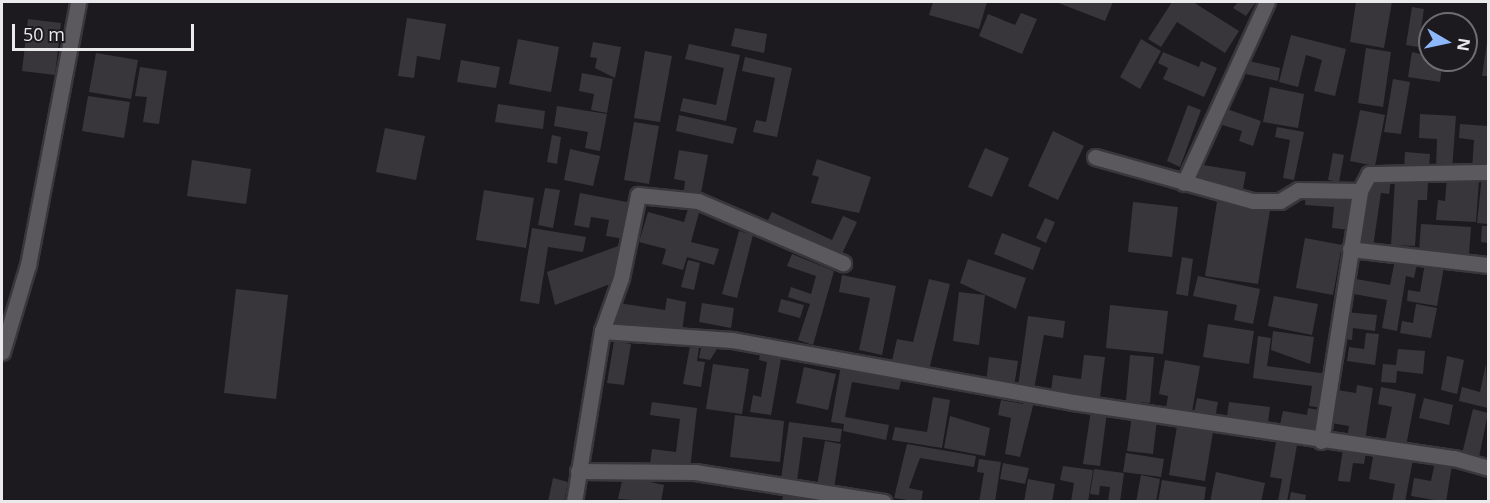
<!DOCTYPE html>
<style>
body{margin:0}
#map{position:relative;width:1490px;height:503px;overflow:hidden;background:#1c1a1e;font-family:"Open Sans",sans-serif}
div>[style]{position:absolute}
.building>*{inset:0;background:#39363b}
.roads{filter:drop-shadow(2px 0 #39373a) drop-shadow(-2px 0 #39373a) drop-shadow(0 2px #39373a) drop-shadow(0 -2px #39373a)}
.minor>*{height:15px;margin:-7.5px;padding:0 7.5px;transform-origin:7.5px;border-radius:7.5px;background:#5b595e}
span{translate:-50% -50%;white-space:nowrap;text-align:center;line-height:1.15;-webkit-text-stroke:5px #1c1a1e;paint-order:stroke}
.frame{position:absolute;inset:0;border:3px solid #eae9ec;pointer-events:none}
.north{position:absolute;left:1418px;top:12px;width:60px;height:60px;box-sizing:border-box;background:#1c1a1e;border:2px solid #6e6d70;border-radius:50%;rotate:99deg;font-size:16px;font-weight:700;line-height:24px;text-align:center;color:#eae9ec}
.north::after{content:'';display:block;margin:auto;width:21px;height:27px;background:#8db9fc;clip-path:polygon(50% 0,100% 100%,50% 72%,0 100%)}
.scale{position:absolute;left:12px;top:24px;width:182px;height:27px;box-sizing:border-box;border:3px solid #eae9ec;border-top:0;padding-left:8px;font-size:18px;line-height:21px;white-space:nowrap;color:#eae9ec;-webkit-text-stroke:4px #1c1a1e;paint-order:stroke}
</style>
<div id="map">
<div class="building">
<i style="clip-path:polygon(933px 2px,987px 2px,979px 29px,929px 15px)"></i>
<i style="clip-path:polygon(1056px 2px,1113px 2px,1105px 21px)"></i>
<i style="clip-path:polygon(1172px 2px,1193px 2px,1239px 31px,1225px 53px,1177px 22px,1161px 47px,1148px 39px)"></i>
<i style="clip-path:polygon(1238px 2px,1256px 2px,1246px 16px,1233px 8px)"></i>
<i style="clip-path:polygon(1356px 2px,1392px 2px,1384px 48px,1350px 42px)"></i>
<i style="clip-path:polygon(1412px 7px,1424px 9px,1421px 29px,1430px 31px,1424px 48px,1406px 45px)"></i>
<i style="clip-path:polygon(1021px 13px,1037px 19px,1022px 54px,979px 36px,988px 14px,1015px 25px)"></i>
<i style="clip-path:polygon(407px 18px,446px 24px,440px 60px,417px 56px,414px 78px,398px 76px)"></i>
<i style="clip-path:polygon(28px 19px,61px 23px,55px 75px,22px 71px)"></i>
<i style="clip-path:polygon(735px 28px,767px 34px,764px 53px,731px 46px)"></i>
<i style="clip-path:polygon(1291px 35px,1346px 49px,1335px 96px,1314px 91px,1322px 60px,1306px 55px,1298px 87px,1279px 82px)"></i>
<i style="clip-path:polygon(1488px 36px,1488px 76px,1482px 76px)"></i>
<i style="clip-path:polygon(518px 39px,559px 47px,551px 92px,509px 84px)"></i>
<i style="clip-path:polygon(1141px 39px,1161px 51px,1140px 89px,1120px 77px)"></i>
<i style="clip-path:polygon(593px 42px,621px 47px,615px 78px,595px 68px,597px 58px,590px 57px)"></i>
<i style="clip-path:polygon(689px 44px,740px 55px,726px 121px,680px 111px,683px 98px,716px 105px,724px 68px,685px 59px)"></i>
<i style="clip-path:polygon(1366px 48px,1391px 52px,1383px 107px,1358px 103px)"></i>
<i style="clip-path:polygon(645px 51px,672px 56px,660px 122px,634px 118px)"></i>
<i style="clip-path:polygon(1163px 52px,1199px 67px,1201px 61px,1217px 68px,1204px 97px,1163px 79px,1168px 68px,1158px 63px)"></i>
<i style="clip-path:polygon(1412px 52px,1443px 60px,1440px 82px,1408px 77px)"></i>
<i style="clip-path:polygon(96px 53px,138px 60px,131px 99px,89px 92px)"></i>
<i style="clip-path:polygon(745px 57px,792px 68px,777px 137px,753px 132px,756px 120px,766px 122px,775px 78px,742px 71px)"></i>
<i style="clip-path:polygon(461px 60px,500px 67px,496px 88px,457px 82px)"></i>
<i style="clip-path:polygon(1249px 61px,1280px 68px,1278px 81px,1246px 74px)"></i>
<i style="clip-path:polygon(140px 67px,167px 71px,159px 124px,143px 122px,147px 97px,135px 96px)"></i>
<i style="clip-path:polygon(582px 73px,613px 79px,607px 113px,591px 110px,594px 94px,579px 91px)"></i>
<i style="clip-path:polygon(1393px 79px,1410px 82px,1401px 134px,1384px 132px)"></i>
<i style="clip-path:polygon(1270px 87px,1304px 94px,1298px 128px,1263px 122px)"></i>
<i style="clip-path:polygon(88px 96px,130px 102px,124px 138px,82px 131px)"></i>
<i style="clip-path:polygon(498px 104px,545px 111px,543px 129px,495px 122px)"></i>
<i style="clip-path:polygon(1188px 105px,1201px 110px,1180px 167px,1167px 161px)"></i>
<i style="clip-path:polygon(557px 106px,607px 114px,600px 151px,585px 148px,588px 132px,554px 126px)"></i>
<i style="clip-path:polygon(1224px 108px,1261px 121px,1253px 146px,1239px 141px,1242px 131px,1219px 124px)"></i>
<i style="clip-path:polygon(1360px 110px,1385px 115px,1375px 166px,1350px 161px)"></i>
<i style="clip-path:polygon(1420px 114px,1456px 116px,1452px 170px,1436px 169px,1437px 139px,1419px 138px)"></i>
<i style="clip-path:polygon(679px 115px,737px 128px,733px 144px,676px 131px)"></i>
<i style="clip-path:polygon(634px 122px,659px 126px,649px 184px,624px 180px)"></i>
<i style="clip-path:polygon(1460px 124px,1488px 126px,1488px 170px,1472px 169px,1474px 140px,1459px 138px)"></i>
<i style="clip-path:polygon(1277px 127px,1304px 132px,1294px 180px,1283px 178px,1290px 140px,1275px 137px)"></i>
<i style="clip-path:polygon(385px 128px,425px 136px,416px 180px,376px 172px)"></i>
<i style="clip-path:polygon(1053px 131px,1084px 146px,1058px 200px,1028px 186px)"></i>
<i style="clip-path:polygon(552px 135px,561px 137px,557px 164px,547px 162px)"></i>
<i style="clip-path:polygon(985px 148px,1009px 158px,992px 197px,968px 187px)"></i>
<i style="clip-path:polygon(570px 149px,600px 156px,593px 186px,564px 180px)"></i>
<i style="clip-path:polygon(679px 150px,708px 155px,701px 193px,684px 190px,685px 181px,674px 179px)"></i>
<i style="clip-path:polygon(1405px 152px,1430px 154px,1429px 171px,1404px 169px)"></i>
<i style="clip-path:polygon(1333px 153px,1344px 155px,1339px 182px,1328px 180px)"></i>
<i style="clip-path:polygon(817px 159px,871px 177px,859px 213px,811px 203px,819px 177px,812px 175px)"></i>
<i style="clip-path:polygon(192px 160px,251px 169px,246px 204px,187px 196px)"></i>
<i style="clip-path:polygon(1197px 164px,1246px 172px,1243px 189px,1195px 182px)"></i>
<i style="clip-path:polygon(1482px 176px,1488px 176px,1488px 224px,1477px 223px)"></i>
<i style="clip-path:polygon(1369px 177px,1391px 180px,1389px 194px,1381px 193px,1373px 247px,1360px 245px)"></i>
<i style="clip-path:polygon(1447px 178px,1479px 180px,1476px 222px,1436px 220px,1438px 200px,1445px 201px)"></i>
<i style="clip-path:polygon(1395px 180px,1428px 182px,1427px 200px,1418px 200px,1415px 246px,1391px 245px)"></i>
<i style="clip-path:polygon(545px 188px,560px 190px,553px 228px,538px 225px)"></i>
<i style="clip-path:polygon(484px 190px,534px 198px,526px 248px,476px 240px)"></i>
<i style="clip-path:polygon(1306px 192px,1354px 196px,1351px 230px,1332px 228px,1334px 207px,1305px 205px)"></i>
<i style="clip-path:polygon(580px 193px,632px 203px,625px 239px,606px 236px,609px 220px,591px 217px,589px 228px,574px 225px)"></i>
<i style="clip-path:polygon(1133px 202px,1178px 207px,1172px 257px,1128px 252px)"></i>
<i style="clip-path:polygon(1217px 202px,1270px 210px,1258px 284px,1205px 276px)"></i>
<i style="clip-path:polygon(689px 206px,700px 209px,691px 242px,719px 249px,714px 265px,687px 257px,683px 270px,662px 264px,666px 249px,639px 242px,648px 212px,684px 222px)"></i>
<i style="clip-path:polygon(772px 212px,832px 240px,843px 216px,857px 222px,840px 258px,766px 224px)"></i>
<i style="clip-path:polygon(1045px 218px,1055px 222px,1046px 243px,1036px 238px)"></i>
<i style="clip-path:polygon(1421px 224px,1471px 227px,1469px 254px,1419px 251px)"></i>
<i style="clip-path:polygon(1482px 226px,1488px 226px,1488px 243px,1481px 242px)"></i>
<i style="clip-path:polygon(532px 228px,586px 237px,583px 252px,548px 247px,539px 304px,520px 301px)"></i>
<i style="clip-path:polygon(739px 231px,753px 235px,737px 298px,722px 294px)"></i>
<i style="clip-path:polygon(1002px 233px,1041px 248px,1033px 270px,994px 254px)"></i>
<i style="clip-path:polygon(1305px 238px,1342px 245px,1333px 295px,1296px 288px)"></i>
<i style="clip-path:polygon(621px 245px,613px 283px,555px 305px,547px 272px)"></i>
<i style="clip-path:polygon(792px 254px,834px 271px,813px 345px,798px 340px,810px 304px,788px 297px,791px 287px,811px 294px,816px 276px,787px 266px)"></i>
<i style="clip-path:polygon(1182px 257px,1193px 259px,1188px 296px,1176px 294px)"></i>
<i style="clip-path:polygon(968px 259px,1026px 278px,1016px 309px,960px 283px)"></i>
<i style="clip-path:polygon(688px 260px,700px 263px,694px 290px,681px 287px)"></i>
<i style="clip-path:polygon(1395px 260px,1417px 264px,1414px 278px,1406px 276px,1397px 331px,1382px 328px,1387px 300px,1354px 294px,1356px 279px,1390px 285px)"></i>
<i style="clip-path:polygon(1425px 263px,1444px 267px,1437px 306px,1407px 301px,1408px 290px,1420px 292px)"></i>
<i style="clip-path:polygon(842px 275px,896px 286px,882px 355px,859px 350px,870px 298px,839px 292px)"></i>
<i style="clip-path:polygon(1198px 276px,1260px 289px,1253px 324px,1234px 320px,1237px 305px,1193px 296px)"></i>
<i style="clip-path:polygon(929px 279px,950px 284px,929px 370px,892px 361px,897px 339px,913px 342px)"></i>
<i style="clip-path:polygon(236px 289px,288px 295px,276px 399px,224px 393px)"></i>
<i style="clip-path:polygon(959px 292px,985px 295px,979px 345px,953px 341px)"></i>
<i style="clip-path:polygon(1274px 296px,1318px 304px,1312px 335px,1268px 326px)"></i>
<i style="clip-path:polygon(667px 298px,686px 302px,682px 332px,615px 323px,618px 303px,665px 310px)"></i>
<i style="clip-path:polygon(781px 299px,804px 305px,800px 318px,778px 312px)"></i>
<i style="clip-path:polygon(702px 303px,734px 308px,731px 328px,699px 322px)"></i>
<i style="clip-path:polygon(1416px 304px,1437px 308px,1431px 338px,1400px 333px,1402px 321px,1413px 323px)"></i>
<i style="clip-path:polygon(1110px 305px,1168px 311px,1163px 354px,1106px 348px)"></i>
<i style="clip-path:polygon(1345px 312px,1377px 315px,1375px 331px,1353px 328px,1352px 340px,1342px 339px)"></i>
<i style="clip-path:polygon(1028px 316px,1065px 321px,1063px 338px,1044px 335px,1034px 389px,1018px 387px)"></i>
<i style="clip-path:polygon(1208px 324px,1254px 331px,1249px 364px,1203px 357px)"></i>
<i style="clip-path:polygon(1273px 331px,1314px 337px,1310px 364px,1271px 350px)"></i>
<i style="clip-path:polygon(1366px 333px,1379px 334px,1375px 365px,1347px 361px,1349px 347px,1364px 349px)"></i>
<i style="clip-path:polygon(1258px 336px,1271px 338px,1267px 366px,1329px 374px,1324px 408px,1309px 406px,1312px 386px,1253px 378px)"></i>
<i style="clip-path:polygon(614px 341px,631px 344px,624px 385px,607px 383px)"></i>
<i style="clip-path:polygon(702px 343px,719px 346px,710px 360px,699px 358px)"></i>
<i style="clip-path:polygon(690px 346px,699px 348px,697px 361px,705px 362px,701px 387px,683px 384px)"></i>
<i style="clip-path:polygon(761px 349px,782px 353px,771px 415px,750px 412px,753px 395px,761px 397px,767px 362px,759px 360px)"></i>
<i style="clip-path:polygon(1398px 349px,1425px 351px,1423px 374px,1397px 371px,1396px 383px,1381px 382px,1383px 364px,1396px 365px)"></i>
<i style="clip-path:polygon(1084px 355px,1105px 357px,1100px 397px,1051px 391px,1053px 375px,1081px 379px)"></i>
<i style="clip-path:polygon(1130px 355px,1154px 357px,1150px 403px,1126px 401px)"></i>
<i style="clip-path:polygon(1447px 356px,1464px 360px,1457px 394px,1441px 390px)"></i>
<i style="clip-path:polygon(989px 357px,1018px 361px,1014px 387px,986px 383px)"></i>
<i style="clip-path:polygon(1165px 360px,1200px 366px,1192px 412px,1166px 408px,1168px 396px,1159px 394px)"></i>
<i style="clip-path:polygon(713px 364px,749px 369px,742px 414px,706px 409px)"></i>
<i style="clip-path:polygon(1486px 364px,1488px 408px,1459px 401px,1462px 387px,1480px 392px)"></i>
<i style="clip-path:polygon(841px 365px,902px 376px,899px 390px,852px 382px,845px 417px,889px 425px,886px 440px,843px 431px,844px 424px,831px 422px)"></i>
<i style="clip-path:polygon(804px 367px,836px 374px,828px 410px,796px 403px)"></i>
<i style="clip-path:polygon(1357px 385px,1373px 388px,1365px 441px,1347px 438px,1349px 426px,1331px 423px,1337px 390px,1356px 393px)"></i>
<i style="clip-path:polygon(1381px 387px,1416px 394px,1406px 446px,1385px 442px,1392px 407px,1378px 404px)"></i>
<i style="clip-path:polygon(933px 397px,950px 400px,942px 448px,892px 440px,895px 427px,927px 432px)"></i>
<i style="clip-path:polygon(1025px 397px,1035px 398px,1020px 457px,1005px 454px,1011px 418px,998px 415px,1001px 400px,1023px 404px)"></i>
<i style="clip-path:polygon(1197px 398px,1218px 402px,1215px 418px,1194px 413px)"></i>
<i style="clip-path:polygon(1424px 398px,1453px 405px,1449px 425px,1419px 418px)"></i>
<i style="clip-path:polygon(652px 402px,697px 408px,690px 469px,650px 464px,652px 449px,676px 452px,680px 419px,650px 415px)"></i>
<i style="clip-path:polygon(1229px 402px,1270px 407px,1268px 422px,1227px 417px)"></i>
<i style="clip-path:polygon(1308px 408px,1324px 411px,1319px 432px,1280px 425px,1283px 411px,1307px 415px)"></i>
<i style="clip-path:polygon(1473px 409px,1488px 413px,1478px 462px,1461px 458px)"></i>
<i style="clip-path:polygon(1091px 410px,1107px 412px,1100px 466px,1083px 464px)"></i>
<i style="clip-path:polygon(735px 415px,784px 421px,780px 462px,730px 457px)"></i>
<i style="clip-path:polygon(1132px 415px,1157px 419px,1153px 454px,1127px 451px)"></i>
<i style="clip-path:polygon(950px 416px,990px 428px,985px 456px,944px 448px)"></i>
<i style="clip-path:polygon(789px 422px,842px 429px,840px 442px,803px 437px,797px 481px,781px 479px)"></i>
<i style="clip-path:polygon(1177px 426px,1213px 432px,1205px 481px,1169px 475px)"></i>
<i style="clip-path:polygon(1277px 436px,1298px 439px,1287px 502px,1278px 501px,1282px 479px,1270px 477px)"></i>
<i style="clip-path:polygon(825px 441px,841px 444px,834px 488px,817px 485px)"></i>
<i style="clip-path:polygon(907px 444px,976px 456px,974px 467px,920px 458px,909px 488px,923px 491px,921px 502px,894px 498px)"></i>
<i style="clip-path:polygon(1343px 449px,1366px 452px,1364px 464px,1353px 463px,1350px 482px,1338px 481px)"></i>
<i style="clip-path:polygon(1374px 452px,1413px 459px,1405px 502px,1392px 502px,1395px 484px,1369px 479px)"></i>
<i style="clip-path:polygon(1126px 453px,1164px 459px,1161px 477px,1123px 472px)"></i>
<i style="clip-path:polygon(979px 459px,1001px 462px,995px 502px,979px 502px,984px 473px,977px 472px)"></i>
<i style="clip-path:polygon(1435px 462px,1452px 465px,1446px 502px,1411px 496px,1414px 478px,1431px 481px)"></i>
<i style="clip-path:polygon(1003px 463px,1029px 468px,1025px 484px,1000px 479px)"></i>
<i style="clip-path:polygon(1063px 466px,1093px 470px,1088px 502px,1071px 502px,1074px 483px,1060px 480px)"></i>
<i style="clip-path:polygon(1094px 469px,1124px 473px,1120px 502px,1108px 502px,1110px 487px,1100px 486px,1099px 495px,1090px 494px)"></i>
<i style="clip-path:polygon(1216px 472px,1265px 483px,1261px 502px,1210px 502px)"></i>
<i style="clip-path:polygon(1141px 475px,1160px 479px,1156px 502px,1136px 502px)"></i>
<i style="clip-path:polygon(623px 476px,664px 485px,661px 502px,618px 499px)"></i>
<i style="clip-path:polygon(553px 478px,568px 482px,564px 502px,548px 502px)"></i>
<i style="clip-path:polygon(1028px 479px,1055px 484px,1052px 502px,1024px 502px)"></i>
<i style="clip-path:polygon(1162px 480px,1206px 487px,1204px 502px,1158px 502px)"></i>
<i style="clip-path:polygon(784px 489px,824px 496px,823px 502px,782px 502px)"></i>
<i style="clip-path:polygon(1291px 492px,1306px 495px,1305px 502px,1289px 502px)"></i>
</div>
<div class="roads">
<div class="minor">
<i style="left:1095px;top:157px;width:164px;rotate:15.6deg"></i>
<i style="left:1253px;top:201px;width:27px"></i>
<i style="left:1280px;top:201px;width:21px;rotate:-31deg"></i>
<i style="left:1298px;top:190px;width:62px;rotate:0.9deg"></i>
<i style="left:1184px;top:183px;width:199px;rotate:-65.4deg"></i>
<i style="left:1350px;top:249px;width:139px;rotate:6.6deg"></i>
<i style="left:602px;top:331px;width:130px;rotate:4deg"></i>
<i style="left:732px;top:340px;width:347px;rotate:10.3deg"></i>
<i style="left:1073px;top:402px;width:385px;rotate:8.4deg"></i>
<i style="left:1454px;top:458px;width:35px;rotate:16deg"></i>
<i style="left:2px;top:352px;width:91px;rotate:-73.4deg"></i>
<i style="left:28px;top:265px;width:268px;rotate:-79.2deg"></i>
<i style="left:1321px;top:441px;width:253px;rotate:-81.1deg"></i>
<i style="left:1360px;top:191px;width:19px;rotate:-62deg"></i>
<i style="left:1369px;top:174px;width:119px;rotate:-1deg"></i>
<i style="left:578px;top:471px;width:117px;rotate:0.5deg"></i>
<i style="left:695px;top:472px;width:191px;rotate:9deg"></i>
<i style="left:574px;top:502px;width:173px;rotate:-80.7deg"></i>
<i style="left:602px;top:331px;width:56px;rotate:-70.3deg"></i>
<i style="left:621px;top:278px;width:85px;rotate:-78.4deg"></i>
<i style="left:638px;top:195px;width:60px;rotate:5.7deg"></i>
<i style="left:698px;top:201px;width:158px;rotate:23.2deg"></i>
</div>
</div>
<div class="frame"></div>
<div class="north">N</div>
<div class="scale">50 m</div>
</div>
